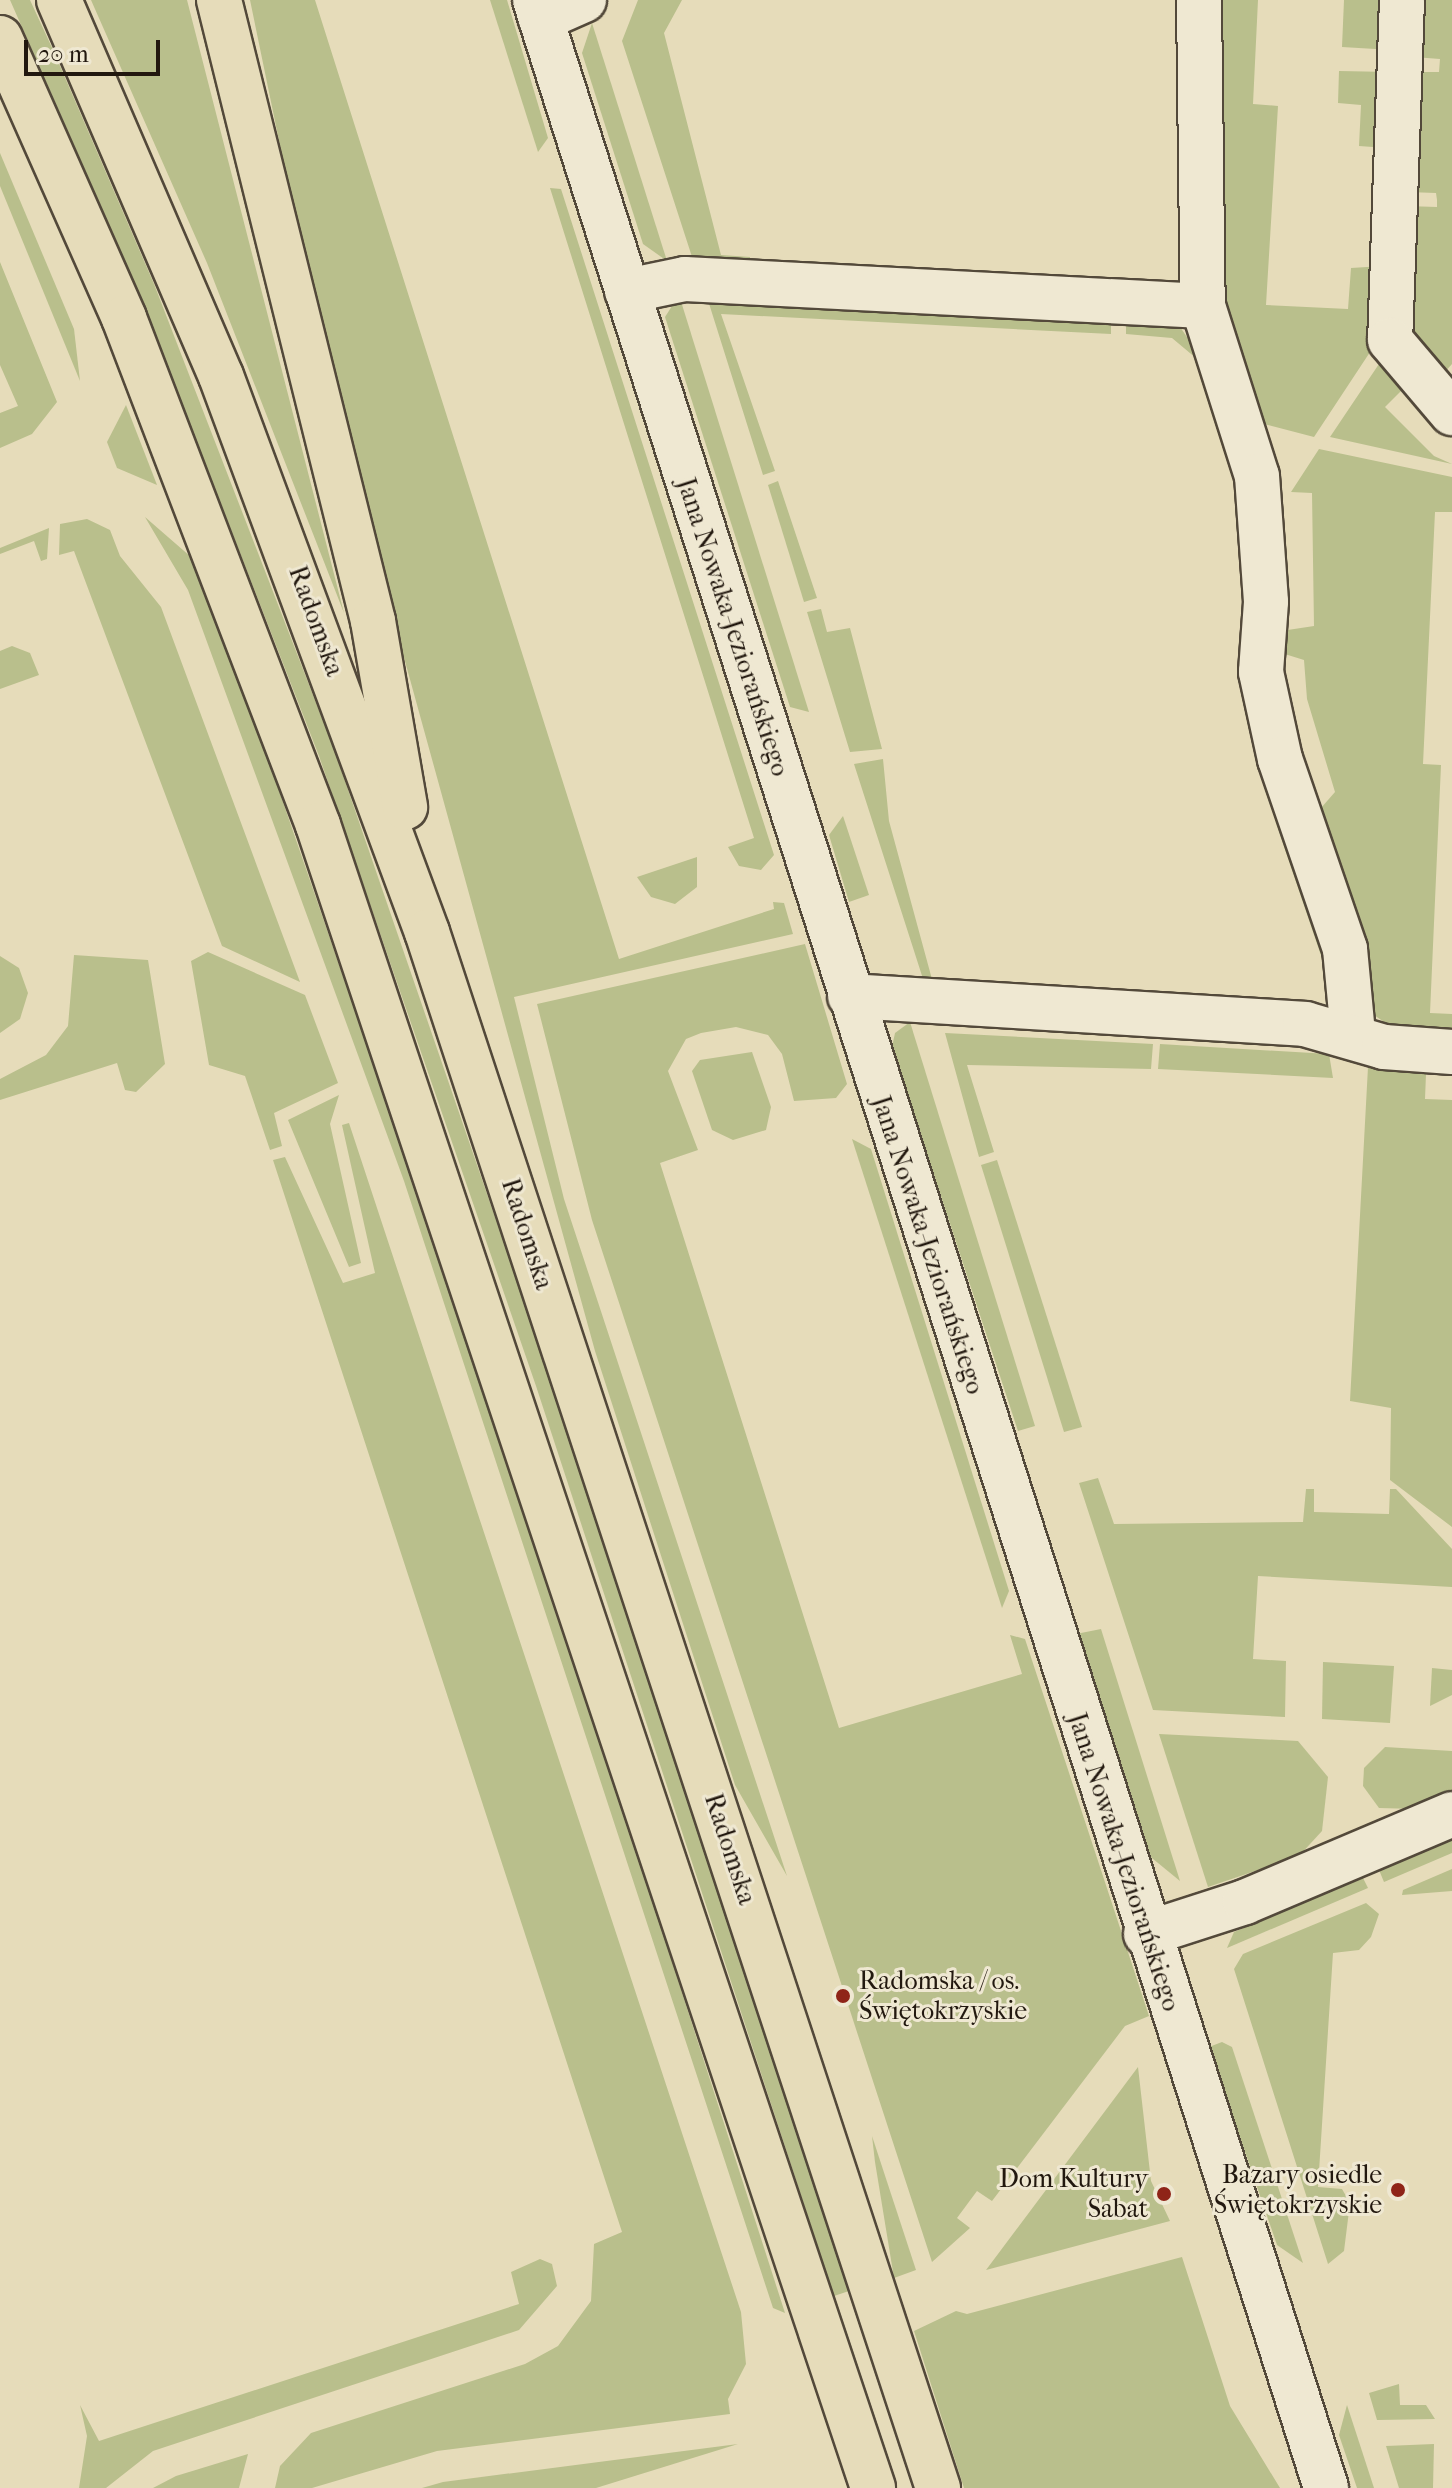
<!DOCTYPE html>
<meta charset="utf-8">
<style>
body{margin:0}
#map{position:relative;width:1452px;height:2488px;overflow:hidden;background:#e6dcba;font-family:"IM FELL French Canon",serif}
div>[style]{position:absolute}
.green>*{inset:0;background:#b9bf8c}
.roads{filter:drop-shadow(2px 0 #53493a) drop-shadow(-2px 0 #53493a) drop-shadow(0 2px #53493a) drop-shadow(0 -2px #53493a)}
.street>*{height:44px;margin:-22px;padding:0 22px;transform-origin:22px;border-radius:22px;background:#efe8d2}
.secondary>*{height:44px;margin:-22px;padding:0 22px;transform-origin:22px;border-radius:22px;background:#efe8d2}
.primary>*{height:44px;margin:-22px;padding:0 22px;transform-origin:22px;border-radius:22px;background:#e6dcba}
.dots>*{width:22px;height:22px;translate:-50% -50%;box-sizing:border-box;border:4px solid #efe8d2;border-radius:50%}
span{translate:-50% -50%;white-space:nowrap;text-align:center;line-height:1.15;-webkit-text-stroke:6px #efe8d2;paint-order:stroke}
.street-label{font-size:26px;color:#22180f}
.poi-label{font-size:26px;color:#22180f}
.left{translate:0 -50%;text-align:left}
.right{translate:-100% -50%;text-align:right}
.scale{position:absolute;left:24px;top:40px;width:136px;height:36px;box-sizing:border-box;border:4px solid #22180f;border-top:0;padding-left:10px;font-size:24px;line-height:28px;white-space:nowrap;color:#22180f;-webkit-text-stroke:6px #efe8d2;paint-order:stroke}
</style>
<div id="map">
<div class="green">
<i style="clip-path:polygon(10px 0,30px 0,54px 52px,154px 284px,335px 752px,551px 1380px,849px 2291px,834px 2296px,536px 1386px,319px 756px,137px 288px)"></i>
<i style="clip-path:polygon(91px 0,187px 0,344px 613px,207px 263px)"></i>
<i style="clip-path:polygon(250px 0,315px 0,619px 959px,774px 909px,773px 902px,784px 903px,793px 934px,514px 997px,564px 1199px,787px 1876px,735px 1785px,595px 1351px,384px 585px,308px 281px)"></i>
<i style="clip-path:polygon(490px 0,507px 0,548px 138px,538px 152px)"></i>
<i style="clip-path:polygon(638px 0,682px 0,664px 33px,721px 255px,750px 257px,750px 266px,694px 263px,622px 41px)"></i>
<i style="clip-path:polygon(1216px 0,1258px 0,1253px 104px,1278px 106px,1266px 305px,1348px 309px,1351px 268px,1383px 266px,1376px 343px,1314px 437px,1260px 423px,1225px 317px)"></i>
<i style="clip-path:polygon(1344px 0,1391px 0,1392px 50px,1342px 47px)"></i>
<i style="clip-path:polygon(1413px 0,1452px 0,1452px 364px,1443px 374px,1403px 330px,1406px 206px,1437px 207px,1437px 200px,1436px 193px,1408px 192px,1414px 72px,1439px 72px,1440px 59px,1414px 57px)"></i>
<i style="clip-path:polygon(592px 23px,667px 261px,643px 244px,582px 53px)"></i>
<i style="clip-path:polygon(1339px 71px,1391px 72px,1387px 148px,1359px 146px,1361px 105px,1338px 103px)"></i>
<i style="clip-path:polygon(0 153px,74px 329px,80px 381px,0 186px)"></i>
<i style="clip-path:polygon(550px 188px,561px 189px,774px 855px,761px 870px,739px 866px,728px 847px,754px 838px)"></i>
<i style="clip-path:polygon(0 262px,57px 402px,32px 434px,0 448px,0 413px,18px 406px,0 365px)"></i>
<i style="clip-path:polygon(706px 294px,1111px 317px,1111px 334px,721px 314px,775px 471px,763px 475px)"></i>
<i style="clip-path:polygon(679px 295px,809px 712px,790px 707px,665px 317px)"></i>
<i style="clip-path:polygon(1126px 318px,1180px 327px,1209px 369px,1172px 338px,1126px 334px)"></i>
<i style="clip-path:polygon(1385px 355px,1405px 387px,1385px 407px,1434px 456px,1452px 464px,1330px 437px)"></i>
<i style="clip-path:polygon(126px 405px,157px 485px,117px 468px,107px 442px)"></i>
<i style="clip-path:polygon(1319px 449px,1452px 477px,1452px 512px,1435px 512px,1423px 764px,1441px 765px,1430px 1013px,1452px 1014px,1452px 1034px,1399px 1032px,1371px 1013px,1314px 816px,1335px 792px,1307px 699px,1304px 660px,1275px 651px,1281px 631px,1314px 626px,1312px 493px,1291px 492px)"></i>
<i style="clip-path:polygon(778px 481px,817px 598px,804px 602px,768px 485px)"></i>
<i style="clip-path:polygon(145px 517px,191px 557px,274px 776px,524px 1501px,785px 2313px,773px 2308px,404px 1181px,188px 590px)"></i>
<i style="clip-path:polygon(87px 519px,110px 530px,120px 556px,161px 607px,300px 982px,222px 946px,74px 551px,59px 555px,60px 524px)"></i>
<i style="clip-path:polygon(49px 528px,47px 559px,41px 561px,34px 541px,0 554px,0 548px)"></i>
<i style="clip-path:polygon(821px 609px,827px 632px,850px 628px,882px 749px,850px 752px,807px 612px)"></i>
<i style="clip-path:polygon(12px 646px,30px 653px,39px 675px,0 689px,0 651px)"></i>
<i style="clip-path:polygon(883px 759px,889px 821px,933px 983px,924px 982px,854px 764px)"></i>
<i style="clip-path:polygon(843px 816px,869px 895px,849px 902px,829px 835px)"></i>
<i style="clip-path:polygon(1275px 820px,1334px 965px,1329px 979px)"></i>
<i style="clip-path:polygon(697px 857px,697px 887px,675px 904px,651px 897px,637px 877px)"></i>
<i style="clip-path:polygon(805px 944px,847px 1084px,836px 1098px,794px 1101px,782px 1054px,768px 1035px,736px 1027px,701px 1033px,686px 1039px,668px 1071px,698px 1150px,660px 1163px,839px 1728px,1022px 1674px,1010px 1635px,1025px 1639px,1149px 2016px,1125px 2026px,992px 2201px,977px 2191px,957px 2218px,970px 2228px,932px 2262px,592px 1220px,537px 1004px)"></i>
<i style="clip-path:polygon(208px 952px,305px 995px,338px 1083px,274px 1113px,282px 1146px,270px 1150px,245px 1076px,209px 1065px,191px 961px)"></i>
<i style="clip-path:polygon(74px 955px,148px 960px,165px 1064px,136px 1092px,125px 1090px,117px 1063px,0 1100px,0 1079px,46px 1055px,68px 1026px)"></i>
<i style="clip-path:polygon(0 956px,19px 968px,28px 993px,20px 1019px,0 1033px)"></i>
<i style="clip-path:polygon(910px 1022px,1035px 1426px,1018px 1431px,892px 1047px,895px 1033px)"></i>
<i style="clip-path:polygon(945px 1033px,1153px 1044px,1151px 1069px,967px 1065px,994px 1152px,979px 1157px)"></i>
<i style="clip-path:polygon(1160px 1044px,1329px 1054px,1333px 1078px,1158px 1069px)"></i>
<i style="clip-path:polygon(752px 1052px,771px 1107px,766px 1130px,733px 1140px,712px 1130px,692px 1071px,700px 1060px)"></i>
<i style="clip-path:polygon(1368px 1067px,1426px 1074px,1425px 1099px,1452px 1100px,1452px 1527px,1390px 1480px,1391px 1408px,1350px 1401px)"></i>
<i style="clip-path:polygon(339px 1095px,330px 1124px,361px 1263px,349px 1267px,288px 1120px)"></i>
<i style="clip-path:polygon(349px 1123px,741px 2312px,746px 2364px,728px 2399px,730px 2414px,437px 2451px,312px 2488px,275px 2488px,280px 2466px,311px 2433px,525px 2364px,558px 2346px,591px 2301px,594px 2244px,622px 2232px,273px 1160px,285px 1157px,343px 1283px,375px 1273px,342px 1125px)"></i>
<i style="clip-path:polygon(852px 1139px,871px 1149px,1009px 1591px,1002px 1608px)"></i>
<i style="clip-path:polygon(997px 1160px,1082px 1427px,1064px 1432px,981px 1165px)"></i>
<i style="clip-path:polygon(1098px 1478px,1114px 1524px,1303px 1522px,1306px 1489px,1314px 1489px,1314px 1512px,1389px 1514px,1390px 1489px,1396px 1489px,1452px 1549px,1452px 1587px,1258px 1576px,1253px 1659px,1286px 1661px,1285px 1717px,1153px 1710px,1079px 1483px)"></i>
<i style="clip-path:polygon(1101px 1629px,1180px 1881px,1147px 1854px,1076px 1634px)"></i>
<i style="clip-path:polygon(1323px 1662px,1394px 1666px,1390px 1723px,1322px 1719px)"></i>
<i style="clip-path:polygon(1432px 1668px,1452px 1670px,1452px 1695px,1430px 1706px)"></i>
<i style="clip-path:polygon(1159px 1734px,1298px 1741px,1328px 1777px,1322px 1831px,1299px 1856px,1208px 1887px)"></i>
<i style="clip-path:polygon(1385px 1747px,1452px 1751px,1452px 1793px,1415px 1809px,1379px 1808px,1363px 1786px,1364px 1768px)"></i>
<i style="clip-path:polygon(1452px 1840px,1452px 1853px,1384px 1882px,1379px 1870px)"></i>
<i style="clip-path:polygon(1452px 1869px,1452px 1891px,1402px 1895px,1403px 1890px)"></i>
<i style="clip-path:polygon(1363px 1878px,1368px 1888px,1227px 1948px,1234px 1932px)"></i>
<i style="clip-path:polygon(1366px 1903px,1379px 1914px,1371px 1937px,1359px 1950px,1333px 1953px,1318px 2187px,1342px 2189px,1350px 2203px,1344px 2251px,1328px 2264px,1234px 1969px,1243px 1954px)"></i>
<i style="clip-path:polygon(1222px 2042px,1232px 2047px,1303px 2263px,1277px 2245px,1209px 2047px)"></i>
<i style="clip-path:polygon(1138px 2067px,1151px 2181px,1170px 2221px,986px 2270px)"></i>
<i style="clip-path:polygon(872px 2136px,916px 2270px,894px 2278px,875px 2162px)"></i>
<i style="clip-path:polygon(1182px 2257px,1230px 2406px,1280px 2488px,964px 2488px,914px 2331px,956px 2311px,967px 2314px)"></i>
<i style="clip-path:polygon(540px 2259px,552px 2264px,557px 2286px,519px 2330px,153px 2451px,106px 2488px,79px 2488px,87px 2436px,80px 2405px,99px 2441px,519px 2304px,511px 2272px)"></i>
<i style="clip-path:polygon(1399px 2384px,1400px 2405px,1426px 2405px,1435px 2419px,1377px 2420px,1369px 2393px)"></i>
<i style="clip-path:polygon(1347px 2405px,1374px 2488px,1357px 2488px,1339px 2435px)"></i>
<i style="clip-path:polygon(738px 2444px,596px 2488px,422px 2488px,443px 2482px)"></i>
<i style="clip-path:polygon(1434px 2444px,1433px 2488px,1399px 2488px,1386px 2446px)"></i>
<i style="clip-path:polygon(248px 2454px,239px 2488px,153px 2488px,176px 2476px)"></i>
</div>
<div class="roads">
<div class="street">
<i style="left:1199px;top:0;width:306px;rotate:89.3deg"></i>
<i style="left:1203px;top:306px;width:178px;rotate:72.4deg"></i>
<i style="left:1257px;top:476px;width:126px;rotate:85.9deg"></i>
<i style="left:1266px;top:602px;width:70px;rotate:94.1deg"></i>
<i style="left:1261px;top:672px;width:89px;rotate:77.7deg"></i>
<i style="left:1280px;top:759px;width:201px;rotate:71.1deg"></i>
<i style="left:1345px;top:949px;width:85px;rotate:84.6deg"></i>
<i style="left:1402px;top:0;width:340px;rotate:92deg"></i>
<i style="left:1390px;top:340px;width:96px;rotate:49.7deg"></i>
<i style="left:541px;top:19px;width:47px;rotate:-23.8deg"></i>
<i style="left:627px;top:291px;width:59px;rotate:-11.7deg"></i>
<i style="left:685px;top:279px;width:519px;rotate:2.98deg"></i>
<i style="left:850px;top:996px;width:456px;rotate:3.5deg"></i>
<i style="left:1305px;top:1024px;width:82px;rotate:16.2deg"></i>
<i style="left:1384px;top:1047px;width:68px;rotate:4.2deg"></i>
<i style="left:1146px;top:1934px;width:104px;rotate:-17.9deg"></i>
<i style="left:1245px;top:1902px;width:225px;rotate:-23deg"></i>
</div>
<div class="secondary">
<i style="left:535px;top:0;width:2611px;rotate:72.36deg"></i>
</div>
<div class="primary">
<i style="left:59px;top:0;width:409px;rotate:66.7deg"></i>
<i style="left:221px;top:376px;width:593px;rotate:69.67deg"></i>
<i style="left:427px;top:932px;width:1638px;rotate:71.82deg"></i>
<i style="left:219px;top:0;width:640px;rotate:76.07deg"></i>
<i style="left:373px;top:621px;width:189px;rotate:80.2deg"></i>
<i style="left:0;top:38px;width:306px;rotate:66.1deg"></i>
<i style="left:124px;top:318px;width:543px;rotate:69.06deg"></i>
<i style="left:318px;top:825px;width:1753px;rotate:71.54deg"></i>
</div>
</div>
<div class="dots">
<i style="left:843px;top:1996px;background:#8f2418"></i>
<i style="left:1398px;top:2190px;background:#8f2418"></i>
<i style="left:1164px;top:2194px;background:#8f2418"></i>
</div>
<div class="street-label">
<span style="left:316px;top:621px;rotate:70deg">Radomska</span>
<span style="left:733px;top:627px;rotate:72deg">Jana Nowaka-Jeziorańskiego</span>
<span style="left:527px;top:1234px;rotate:72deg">Radomska</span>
<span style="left:928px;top:1245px;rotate:72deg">Jana Nowaka-Jeziorańskiego</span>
<span style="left:730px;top:1849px;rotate:72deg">Radomska</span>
<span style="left:1124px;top:1862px;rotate:72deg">Jana Nowaka-Jeziorańskiego</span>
</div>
<div class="poi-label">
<span class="left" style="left:859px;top:1996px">Radomska / os.<br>Świętokrzyskie</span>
<span class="right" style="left:1382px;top:2190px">Bazary osiedle<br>Świętokrzyskie</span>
<span class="right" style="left:1148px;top:2194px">Dom Kultury<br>Sabat</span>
</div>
<div class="scale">20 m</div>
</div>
